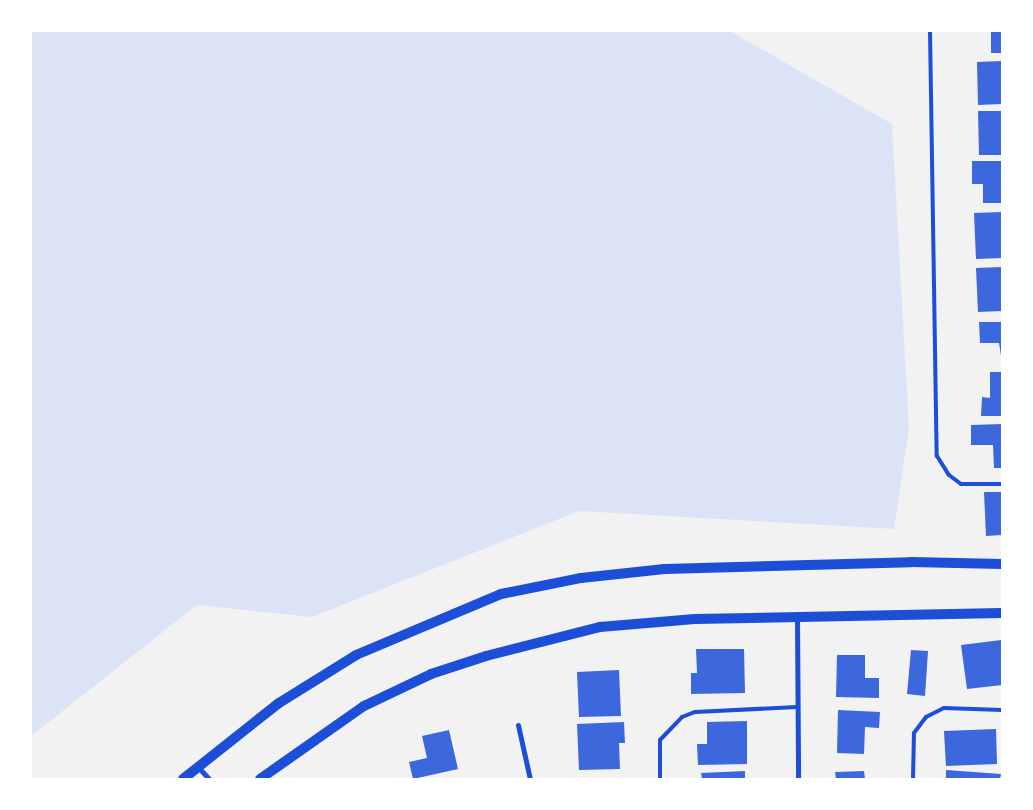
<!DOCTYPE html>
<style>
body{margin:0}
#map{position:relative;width:1033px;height:810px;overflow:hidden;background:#f2f2f2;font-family:"PT Sans Narrow",sans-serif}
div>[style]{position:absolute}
.green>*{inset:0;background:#dbe4f7}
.building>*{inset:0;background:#3d67dc}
.service>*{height:4px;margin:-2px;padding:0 2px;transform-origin:2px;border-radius:2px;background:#1d4ed8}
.minor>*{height:5px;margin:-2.5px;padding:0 2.5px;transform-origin:2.5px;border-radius:2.5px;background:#1d4ed8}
.secondary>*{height:10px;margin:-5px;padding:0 5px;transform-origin:5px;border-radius:5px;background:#1d4ed8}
span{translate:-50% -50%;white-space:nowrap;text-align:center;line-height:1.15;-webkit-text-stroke:5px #fff;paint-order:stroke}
.frame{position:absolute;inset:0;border:32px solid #fff;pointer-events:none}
</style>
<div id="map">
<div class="green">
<i style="clip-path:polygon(31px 31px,730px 31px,892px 124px,909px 428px,894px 529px,579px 511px,312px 617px,197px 605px,31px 736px)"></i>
</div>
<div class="building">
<i style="clip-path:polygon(991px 31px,1002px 31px,1002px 53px,991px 53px)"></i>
<i style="clip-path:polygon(1002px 61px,1002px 104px,978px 105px,977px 62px)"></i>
<i style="clip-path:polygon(978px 111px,1002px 111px,1002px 155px,979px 155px)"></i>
<i style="clip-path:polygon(972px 161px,1002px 161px,1002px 203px,983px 203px,983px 184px,972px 184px)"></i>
<i style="clip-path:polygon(1002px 212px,1002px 258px,976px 259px,974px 213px)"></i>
<i style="clip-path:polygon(1002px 267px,1002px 311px,978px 312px,976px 268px)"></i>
<i style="clip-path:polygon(979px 322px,1002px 322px,1002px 362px,999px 343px,980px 343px)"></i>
<i style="clip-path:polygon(990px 372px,1002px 372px,1002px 416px,981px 416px,982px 397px,990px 398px)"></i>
<i style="clip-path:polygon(1002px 424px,1002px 468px,994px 468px,993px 445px,971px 445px,971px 425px)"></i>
<i style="clip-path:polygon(984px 492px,1002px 492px,1002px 535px,986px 536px)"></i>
<i style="clip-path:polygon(1001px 640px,1002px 685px,967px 689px,961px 645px)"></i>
<i style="clip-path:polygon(696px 649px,744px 649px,745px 693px,691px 694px,691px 673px,697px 673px)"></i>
<i style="clip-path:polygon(911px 650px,928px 651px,925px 696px,907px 694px)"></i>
<i style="clip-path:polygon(837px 655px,865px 655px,865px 678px,879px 678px,879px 698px,836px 697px)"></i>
<i style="clip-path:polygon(619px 670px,621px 716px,579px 717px,577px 672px)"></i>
<i style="clip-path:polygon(838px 710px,880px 712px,879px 728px,865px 727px,864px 754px,837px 753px)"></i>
<i style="clip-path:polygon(747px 721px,747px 764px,698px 765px,697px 744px,707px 744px,707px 722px)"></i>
<i style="clip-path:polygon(624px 722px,625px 743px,619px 743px,620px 769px,579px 770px,577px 724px)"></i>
<i style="clip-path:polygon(996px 729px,997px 764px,946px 766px,944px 731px)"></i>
<i style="clip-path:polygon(449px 730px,458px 769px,413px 779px,409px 762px,427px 758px,422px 736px)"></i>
<i style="clip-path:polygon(946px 770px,1001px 774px,1000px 779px,946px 779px)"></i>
<i style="clip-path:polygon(745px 771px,745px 779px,702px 779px,701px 773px)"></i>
<i style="clip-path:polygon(864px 771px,865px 779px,836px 779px,835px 772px)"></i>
</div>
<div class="service">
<i style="left:930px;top:31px;width:425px;rotate:89.1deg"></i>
<i style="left:937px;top:456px;width:22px;rotate:58deg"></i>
<i style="left:949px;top:475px;width:15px;rotate:37deg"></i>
<i style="left:961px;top:484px;width:41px"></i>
<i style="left:660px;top:779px;width:39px;rotate:-90deg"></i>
<i style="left:660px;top:740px;width:32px;rotate:-46deg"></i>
<i style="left:682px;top:717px;width:14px;rotate:-21deg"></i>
<i style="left:695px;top:712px;width:102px;rotate:-2.8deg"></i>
<i style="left:913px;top:779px;width:46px;rotate:-88.8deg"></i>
<i style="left:914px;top:733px;width:20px;rotate:-53deg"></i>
<i style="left:926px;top:717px;width:20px;rotate:-27deg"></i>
<i style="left:944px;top:708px;width:58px;rotate:2deg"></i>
</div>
<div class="minor">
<i style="left:797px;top:618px;width:161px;rotate:89.6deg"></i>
<i style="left:518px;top:725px;width:55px;rotate:77.5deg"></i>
<i style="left:198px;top:767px;width:16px;rotate:47deg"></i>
</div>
<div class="secondary">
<i style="left:183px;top:779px;width:122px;rotate:-38.4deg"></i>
<i style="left:279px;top:703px;width:91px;rotate:-31.9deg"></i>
<i style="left:356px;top:655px;width:157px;rotate:-22.8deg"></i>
<i style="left:501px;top:594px;width:82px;rotate:-11.3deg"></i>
<i style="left:581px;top:578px;width:84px;rotate:-6.1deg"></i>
<i style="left:665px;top:569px;width:246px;rotate:-1.6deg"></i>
<i style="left:911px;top:562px;width:91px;rotate:1.3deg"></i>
<i style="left:260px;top:779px;width:127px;rotate:-35.1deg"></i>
<i style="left:364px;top:706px;width:74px;rotate:-25.5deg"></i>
<i style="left:431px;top:674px;width:58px;rotate:-18.1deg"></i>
<i style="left:486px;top:656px;width:118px;rotate:-14.3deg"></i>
<i style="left:600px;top:627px;width:95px;rotate:-4.8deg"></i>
<i style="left:695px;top:619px;width:307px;rotate:-1.1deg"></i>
</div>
<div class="frame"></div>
</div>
